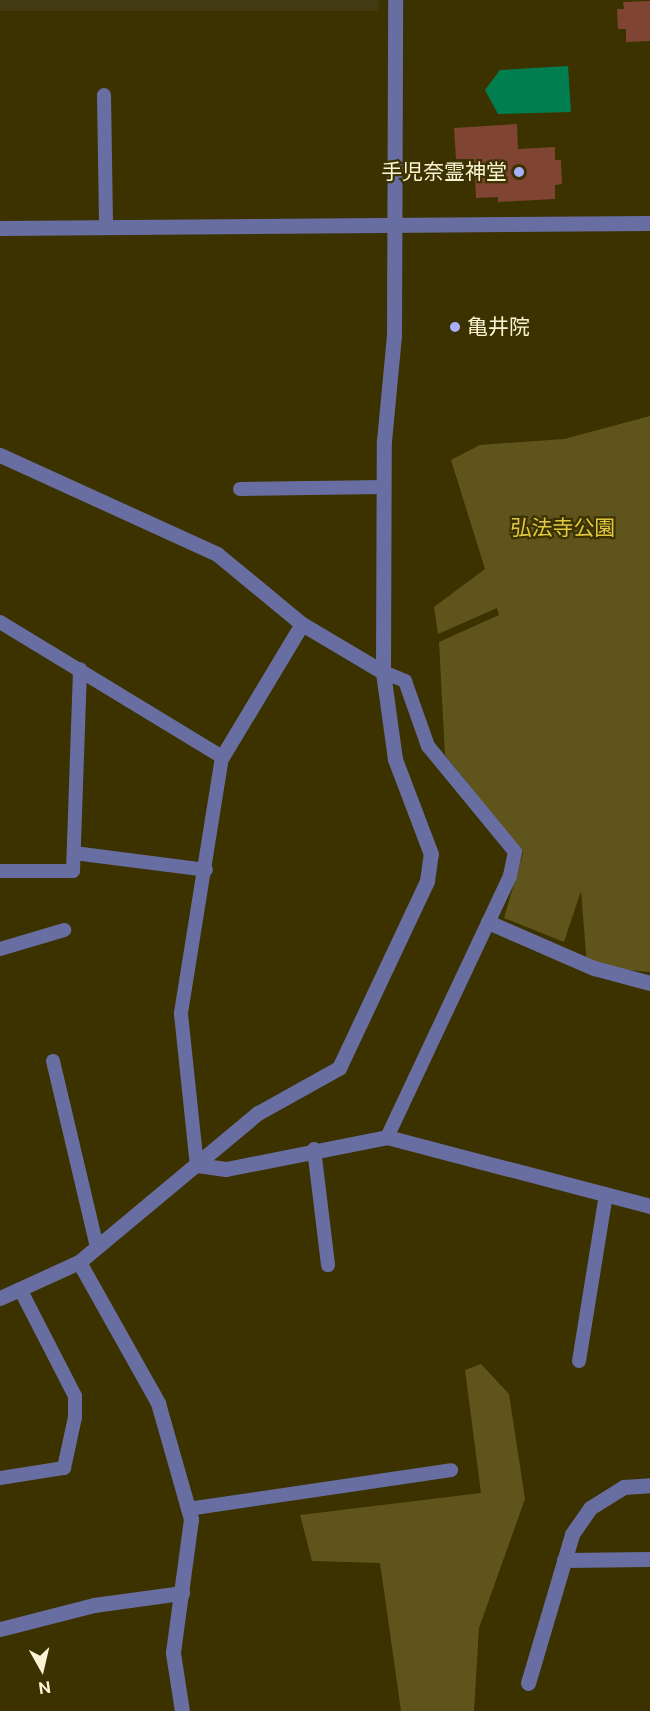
<!DOCTYPE html>
<meta charset="utf-8">
<style>
body{margin:0}
#map{position:relative;width:650px;height:1711px;overflow:hidden;background:#3b3200;font-family:"Public Sans","Noto Sans JP",sans-serif}
div>[style]{position:absolute}
.built>*{inset:0;background:#413a13}
.green>*{inset:0;background:#5f541c}
.water>*{inset:0;background:#017e4f}
.building>*{inset:0;background:#7f4532}
.lane>*{height:14px;margin:-7px;padding:0 7px;transform-origin:7px;border-radius:7px;background:#696ea2}
.street>*{height:15px;margin:-7.5px;padding:0 7.5px;transform-origin:7.5px;border-radius:7.5px;background:#696ea2}
.dots>*{width:16px;height:16px;translate:-50% -50%;box-sizing:border-box;border:3px solid #3b3200;border-radius:50%}
span{translate:-50% -50%;white-space:nowrap;text-align:center;line-height:1.15;-webkit-text-stroke:4.5px #3b3200;paint-order:stroke}
.poi-label{font-size:21px;color:#faf4d4}
.right{translate:-100% -50%;text-align:right}
.left{translate:0 -50%;text-align:left}
.park-label{font-size:21px;color:#e1c841}
.north{position:absolute;left:12px;top:1639px;width:60px;height:60px;-webkit-text-stroke:4px #3b3200;paint-order:stroke;rotate:172deg;font-size:16px;font-weight:700;line-height:24px;text-align:center;color:#faf4d4}
.north::after{content:'';display:block;margin:auto;width:21px;height:27px;background:#faf4d4;clip-path:polygon(50% 0,100% 100%,50% 72%,0 100%)}
</style>
<div id="map">
<div class="built">
<i style="clip-path:polygon(0 0,379px 0,379px 11px,0 11px)"></i>
</div>
<div class="green">
<i style="clip-path:polygon(650px 416px,650px 972px,587px 966px,581px 891px,564px 942px,504px 918px,523px 853px,445px 755px,439px 642px,499px 615px,497px 608px,438px 634px,434px 607px,485px 569px,451px 460px,480px 445px,564px 439px)"></i>
<i style="clip-path:polygon(481px 1364px,509px 1394px,525px 1499px,479px 1628px,474px 1711px,401px 1711px,380px 1563px,312px 1561px,300px 1515px,481px 1493px,465px 1370px)"></i>
</div>
<div class="water">
<i style="clip-path:polygon(568px 66px,571px 112px,498px 114px,485px 90px,500px 70px)"></i>
</div>
<div class="building">
<i style="clip-path:polygon(650px 1px,650px 41px,626px 42px,626px 29px,618px 29px,617px 9px,624px 9px,623px 2px)"></i>
<i style="clip-path:polygon(517px 124px,518px 149px,555px 147px,555px 160px,561px 160px,562px 184px,555px 185px,555px 199px,498px 202px,498px 197px,476px 198px,474px 159px,456px 159px,454px 128px)"></i>
</div>
<div class="lane">
<i style="left:104px;top:95px;width:132px;rotate:89.1deg"></i>
<i style="left:240px;top:489px;width:144px;rotate:-0.8deg"></i>
<i style="left:0;top:622px;width:260px;rotate:31.3deg"></i>
<i style="left:222px;top:757px;width:260px;rotate:99.1deg"></i>
<i style="left:181px;top:1014px;width:152px;rotate:84deg"></i>
<i style="left:383px;top:672px;width:24px;rotate:22deg"></i>
<i style="left:405px;top:681px;width:69px;rotate:70.5deg"></i>
<i style="left:428px;top:746px;width:137px;rotate:50.6deg"></i>
<i style="left:515px;top:852px;width:25px;rotate:102deg"></i>
<i style="left:510px;top:876px;width:289px;rotate:115.2deg"></i>
<i style="left:74px;top:853px;width:133px;rotate:7.3deg"></i>
<i style="left:0;top:871px;width:73px"></i>
<i style="left:73px;top:871px;width:202px;rotate:-88deg"></i>
<i style="left:0;top:949px;width:67px;rotate:-16.5deg"></i>
<i style="left:53px;top:1061px;width:191px;rotate:76.7deg"></i>
<i style="left:314px;top:1149px;width:117px;rotate:83.1deg"></i>
<i style="left:579px;top:1361px;width:169px;rotate:-80.8deg"></i>
<i style="left:0;top:1478px;width:65px;rotate:-8.9deg"></i>
<i style="left:64px;top:1468px;width:52px;rotate:-77.8deg"></i>
<i style="left:75px;top:1417px;width:21px;rotate:-90deg"></i>
<i style="left:75px;top:1396px;width:120px;rotate:-117.2deg"></i>
<i style="left:188px;top:1509px;width:266px;rotate:-8.4deg"></i>
</div>
<div class="street">
<i style="left:0;top:228px;width:650px;rotate:-0.44deg"></i>
<i style="left:0;top:455px;width:239px;rotate:24.5deg"></i>
<i style="left:217px;top:554px;width:110px;rotate:39.5deg"></i>
<i style="left:302px;top:624px;width:94px;rotate:30.7deg"></i>
<i style="left:222px;top:757px;width:155px;rotate:-59deg"></i>
<i style="left:488px;top:922px;width:116px;rotate:23.5deg"></i>
<i style="left:594px;top:968px;width:58px;rotate:15deg"></i>
<i style="left:197px;top:1165px;width:29px;rotate:8deg"></i>
<i style="left:226px;top:1169px;width:164px;rotate:-11.2deg"></i>
<i style="left:387px;top:1137px;width:272px;rotate:14.7deg"></i>
<i style="left:79px;top:1262px;width:162px;rotate:60.7deg"></i>
<i style="left:158px;top:1403px;width:121px;rotate:74.1deg"></i>
<i style="left:191px;top:1519px;width:135px;rotate:97.7deg"></i>
<i style="left:173px;top:1653px;width:59px;rotate:81.2deg"></i>
<i style="left:0;top:1298px;width:87px;rotate:-24.5deg"></i>
<i style="left:79px;top:1262px;width:233px;rotate:-39.8deg"></i>
<i style="left:258px;top:1113px;width:93px;rotate:-29.1deg"></i>
<i style="left:339px;top:1068px;width:207px;rotate:-64.8deg"></i>
<i style="left:427px;top:881px;width:27px;rotate:-82deg"></i>
<i style="left:431px;top:854px;width:102px;rotate:-110.8deg"></i>
<i style="left:395px;top:759px;width:88px;rotate:-97.9deg"></i>
<i style="left:383px;top:672px;width:231px;rotate:-89.8deg"></i>
<i style="left:384px;top:441px;width:106px;rotate:-84.6deg"></i>
<i style="left:394px;top:335px;width:335px;rotate:-89.8deg"></i>
<i style="left:564px;top:1560px;width:86px;rotate:-0.7deg"></i>
<i style="left:0;top:1629px;width:97px;rotate:-14.3deg"></i>
<i style="left:94px;top:1605px;width:89px;rotate:-7.8deg"></i>
<i style="left:528px;top:1683px;width:155px;rotate:-73.5deg"></i>
<i style="left:572px;top:1534px;width:32px;rotate:-55deg"></i>
<i style="left:590px;top:1508px;width:40px;rotate:-32deg"></i>
<i style="left:624px;top:1487px;width:26px;rotate:-4deg"></i>
</div>
<div class="dots">
<i style="left:519px;top:172px;background:#a8b0fc"></i>
<i style="left:455px;top:327px;background:#a8b0fc"></i>
</div>
<div class="poi-label">
<span class="right" style="left:507px;top:172px">手児奈霊神堂</span>
<span class="left" style="left:467px;top:327px">亀井院</span>
</div>
<div class="park-label">
<span style="left:563px;top:528px">弘法寺公園</span>
</div>
<div class="north">N</div>
</div>
